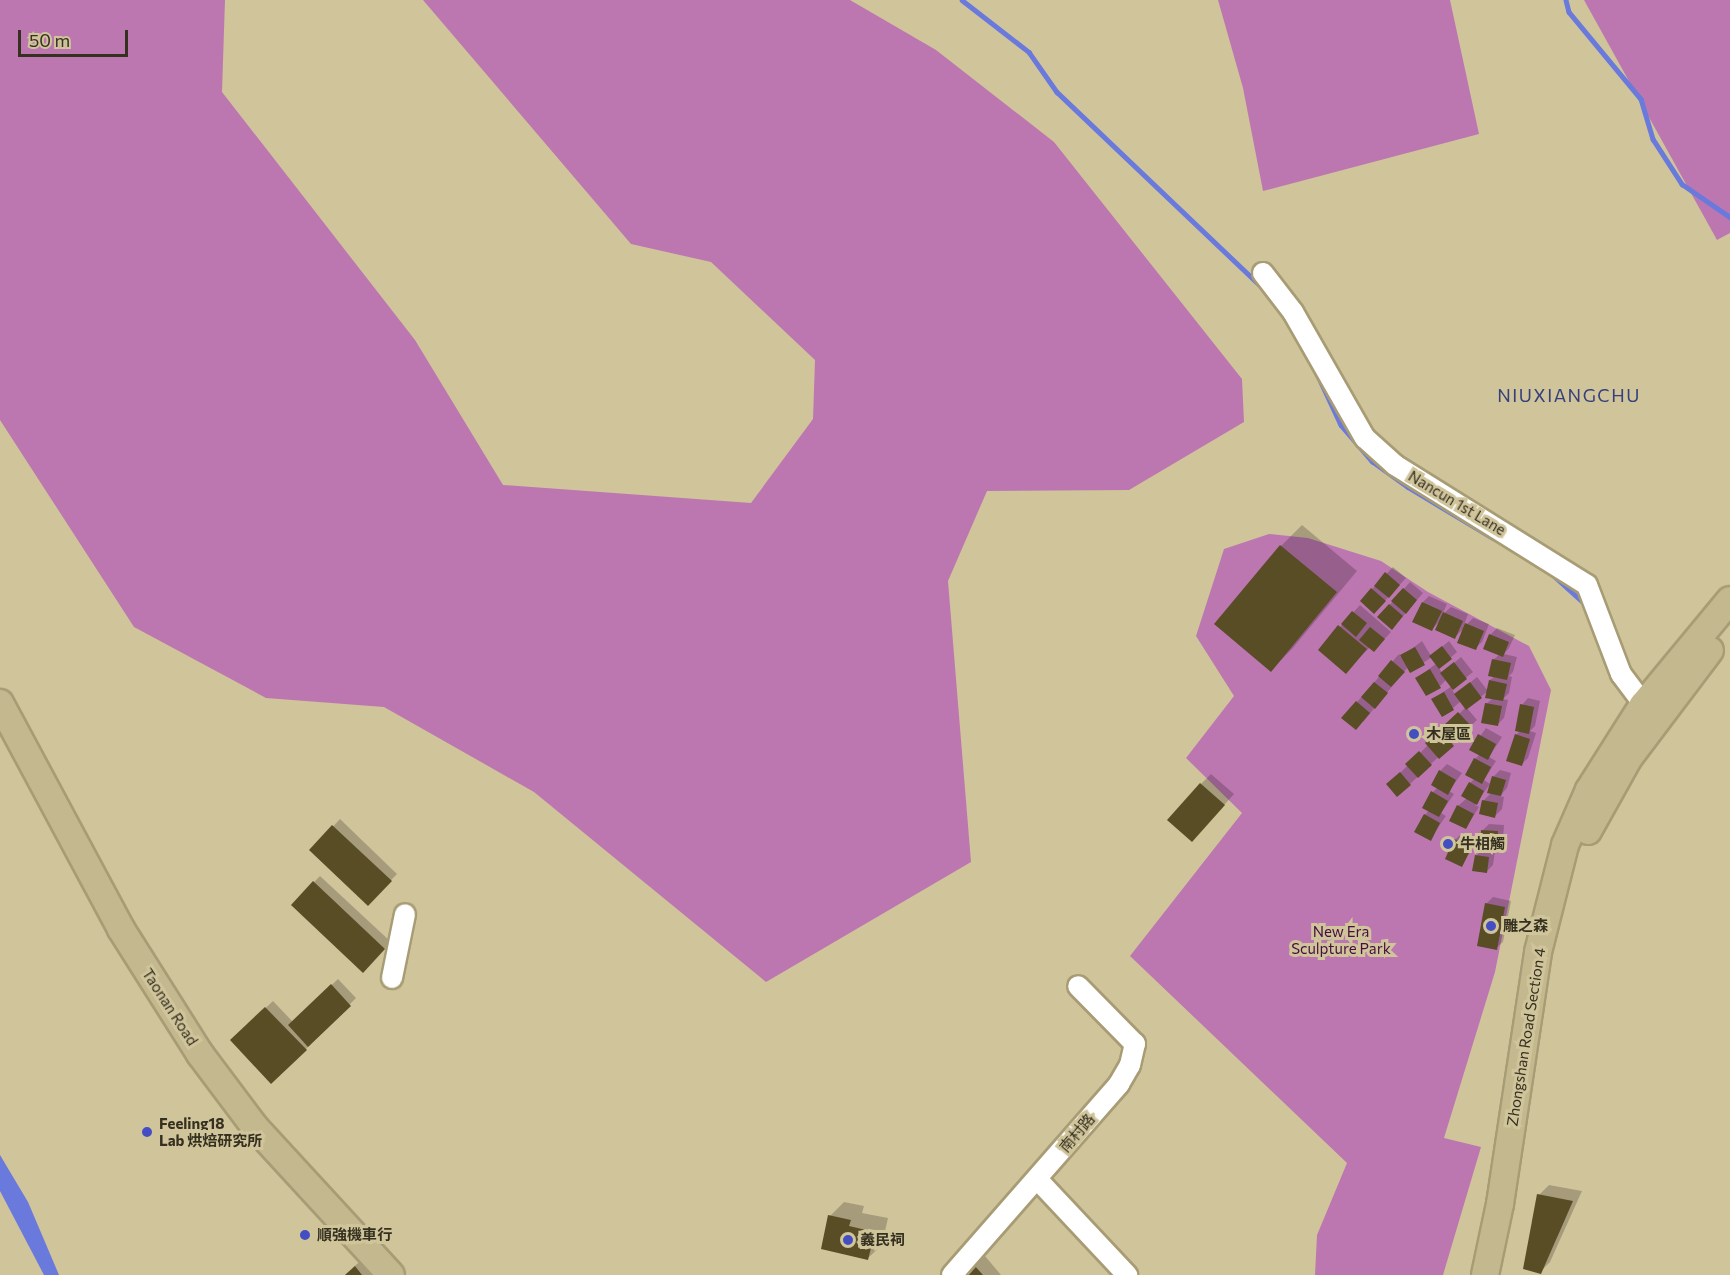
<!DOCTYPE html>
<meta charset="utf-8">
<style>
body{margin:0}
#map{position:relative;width:1730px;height:1275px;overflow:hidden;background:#d0c49b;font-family:Commissioner,"Noto Sans TC",sans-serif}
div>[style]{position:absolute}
.green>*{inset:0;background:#bd77b0}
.water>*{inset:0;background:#6979dc}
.shadow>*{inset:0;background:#0003}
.stream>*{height:4.5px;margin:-2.25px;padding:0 2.25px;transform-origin:2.25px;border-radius:2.25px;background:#6979dc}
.building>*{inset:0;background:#584d25}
.roads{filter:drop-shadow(2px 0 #a89c75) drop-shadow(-2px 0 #a89c75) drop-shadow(0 2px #a89c75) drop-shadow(0 -2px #a89c75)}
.minor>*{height:20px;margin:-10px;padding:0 10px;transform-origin:10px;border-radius:10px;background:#fff}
.major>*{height:26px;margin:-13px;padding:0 13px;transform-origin:13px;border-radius:13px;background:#c4b88f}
.dots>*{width:16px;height:16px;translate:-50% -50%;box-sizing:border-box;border:3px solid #d0c49b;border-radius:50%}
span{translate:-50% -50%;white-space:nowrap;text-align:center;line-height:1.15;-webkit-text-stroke:6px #d0c49b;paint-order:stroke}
.street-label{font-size:15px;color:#353020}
.poi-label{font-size:15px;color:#353020;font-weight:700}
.left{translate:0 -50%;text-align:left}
.park-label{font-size:15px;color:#470d40}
.quarter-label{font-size:18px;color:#36407b;letter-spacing:1.5px}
.scale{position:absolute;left:18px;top:30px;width:110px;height:27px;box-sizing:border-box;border:3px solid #353020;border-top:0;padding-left:8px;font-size:18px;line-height:21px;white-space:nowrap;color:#353020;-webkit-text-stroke:4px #d0c49b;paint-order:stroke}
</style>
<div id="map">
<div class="green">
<i style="clip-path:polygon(0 0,225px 0,222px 92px,415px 340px,503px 485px,751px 503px,813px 419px,815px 360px,711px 262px,631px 244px,423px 0,850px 0,936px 50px,1054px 142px,1242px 379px,1244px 422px,1129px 490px,987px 491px,948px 581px,971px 862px,766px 982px,534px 792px,384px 707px,266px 698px,134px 627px,0 420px)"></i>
<i style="clip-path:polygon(1218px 0,1450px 0,1479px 134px,1263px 191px,1243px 88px)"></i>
<i style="clip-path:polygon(1584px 0,1730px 0,1730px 233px,1717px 240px)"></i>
<i style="clip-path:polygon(1269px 534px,1308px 538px,1381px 561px,1428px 592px,1529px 646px,1551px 690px,1495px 972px,1444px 1138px,1481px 1147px,1443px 1275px,1315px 1275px,1317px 1235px,1347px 1163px,1130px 956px,1242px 813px,1186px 758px,1234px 696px,1196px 636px,1224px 549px)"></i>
</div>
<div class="water">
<i style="clip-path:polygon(0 1155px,28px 1202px,59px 1275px,44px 1275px,0 1191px)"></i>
</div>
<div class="shadow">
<i style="clip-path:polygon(1302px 525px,1357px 571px,1292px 649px,1271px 670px,1216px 624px,1281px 546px)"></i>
<i style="clip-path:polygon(1393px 567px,1406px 578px,1381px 605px,1372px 589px)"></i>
<i style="clip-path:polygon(1410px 582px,1423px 593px,1399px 621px,1379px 617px)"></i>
<i style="clip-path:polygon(1429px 596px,1447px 604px,1442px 615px,1451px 607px,1468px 614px,1463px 628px,1473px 618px,1489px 624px,1482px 642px,1475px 648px,1465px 627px,1455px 637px,1441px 620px,1432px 629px,1423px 602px)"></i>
<i style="clip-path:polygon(1360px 605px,1391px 632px,1380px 644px,1370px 647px,1346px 672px,1320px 649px)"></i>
<i style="clip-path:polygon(1497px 628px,1515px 635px,1509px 648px,1504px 654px,1517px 657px,1513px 672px,1509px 676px,1512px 677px,1509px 693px,1503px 699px,1508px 700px,1504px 718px,1498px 724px,1486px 704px,1493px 698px,1490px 680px,1495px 676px,1493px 660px,1500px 654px,1490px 635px)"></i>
<i style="clip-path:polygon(1422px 641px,1431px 656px,1449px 641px,1457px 652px,1439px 668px,1442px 673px,1461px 657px,1473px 672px,1452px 689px,1455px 695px,1477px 677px,1488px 691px,1467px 708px,1477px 720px,1410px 784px,1395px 778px,1466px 707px,1461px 701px,1453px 708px,1433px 699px,1452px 686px,1447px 679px,1440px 686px,1417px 678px,1437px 663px,1432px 657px,1411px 671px,1408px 667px,1363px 722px,1357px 702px,1399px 654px,1401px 657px)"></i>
<i style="clip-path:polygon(1528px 698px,1540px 701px,1535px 726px,1530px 731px,1536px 733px,1528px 758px,1521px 765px,1516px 735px,1520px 731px,1522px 705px)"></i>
<i style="clip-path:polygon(1486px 728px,1502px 737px,1489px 757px,1496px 761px,1484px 780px,1490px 784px,1475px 805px,1479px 807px,1466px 828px,1458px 806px,1467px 798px,1470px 783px,1475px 778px,1475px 759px,1480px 754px,1471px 749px)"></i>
<i style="clip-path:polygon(1447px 764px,1462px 773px,1449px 791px,1454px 794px,1441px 813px,1446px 816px,1430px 839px,1425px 815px,1429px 810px,1433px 792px,1438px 787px,1440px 771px)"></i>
<i style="clip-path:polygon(1500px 770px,1511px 773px,1507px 788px,1500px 796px,1504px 797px,1502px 809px,1495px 816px,1483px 801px,1492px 792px,1493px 777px)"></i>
<i style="clip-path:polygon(1211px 774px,1234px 794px,1202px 830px,1201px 784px)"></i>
<i style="clip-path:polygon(340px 819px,397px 874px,368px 904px,311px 850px)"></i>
<i style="clip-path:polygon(1489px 824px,1504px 825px,1503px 840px,1496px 847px,1483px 830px)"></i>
<i style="clip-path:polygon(1461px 834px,1477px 840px,1461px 865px,1455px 840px)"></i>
<i style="clip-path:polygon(1483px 849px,1495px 851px,1493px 865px,1486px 872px,1476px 856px)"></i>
<i style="clip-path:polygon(320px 876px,391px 942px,363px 971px,293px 904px)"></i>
<i style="clip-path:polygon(1493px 897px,1511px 901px,1503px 942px,1496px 948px,1486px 904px)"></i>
<i style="clip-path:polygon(338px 979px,356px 998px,306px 1049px,232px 1040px,273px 1001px,293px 1022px)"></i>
<i style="clip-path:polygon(1549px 1185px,1582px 1191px,1550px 1262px,1540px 1272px,1539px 1195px)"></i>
<i style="clip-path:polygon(844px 1202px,864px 1206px,862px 1213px,888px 1218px,882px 1245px,868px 1258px,830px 1216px)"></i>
<i style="clip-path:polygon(369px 1253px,388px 1275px,345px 1275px)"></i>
<i style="clip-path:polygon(985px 1256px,1001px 1275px,965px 1275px)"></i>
</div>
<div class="stream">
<i style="left:962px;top:0;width:85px;rotate:37.8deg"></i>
<i style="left:1029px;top:52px;width:49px;rotate:55deg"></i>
<i style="left:1057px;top:92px;width:286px;rotate:43.6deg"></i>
<i style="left:1566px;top:0;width:12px;rotate:76deg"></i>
<i style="left:1569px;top:12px;width:113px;rotate:50.4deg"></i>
<i style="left:1641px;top:99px;width:42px;rotate:73.3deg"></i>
<i style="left:1653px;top:139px;width:54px;rotate:57.2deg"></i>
<i style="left:1682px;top:184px;width:58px;rotate:34.5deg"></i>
<i style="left:1314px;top:367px;width:64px;rotate:65deg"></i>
<i style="left:1341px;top:425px;width:48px;rotate:49.3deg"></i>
<i style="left:1372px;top:461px;width:44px;rotate:35.8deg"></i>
<i style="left:1408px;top:487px;width:99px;rotate:31deg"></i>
<i style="left:1552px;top:574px;width:42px;rotate:42.1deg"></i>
</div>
<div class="building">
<i style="clip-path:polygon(1280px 545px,1337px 592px,1271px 672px,1214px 624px)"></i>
<i style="clip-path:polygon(1385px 572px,1400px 585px,1389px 598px,1374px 586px)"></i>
<i style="clip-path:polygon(1371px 588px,1386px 601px,1374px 614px,1360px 601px)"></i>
<i style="clip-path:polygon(1403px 588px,1417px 600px,1406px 614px,1391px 601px)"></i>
<i style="clip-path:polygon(1422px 602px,1442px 611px,1432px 631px,1412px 622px)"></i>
<i style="clip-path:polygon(1389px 604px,1403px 616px,1392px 630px,1377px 617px)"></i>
<i style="clip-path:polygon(1352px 611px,1367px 623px,1356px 637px,1341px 624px)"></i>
<i style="clip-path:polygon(1443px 612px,1463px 621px,1455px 639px,1435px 630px)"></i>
<i style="clip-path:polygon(1465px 623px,1484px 631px,1476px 650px,1457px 643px)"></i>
<i style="clip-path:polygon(1338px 625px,1367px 649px,1346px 674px,1318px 650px)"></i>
<i style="clip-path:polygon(1370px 627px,1385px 639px,1374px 652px,1359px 640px)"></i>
<i style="clip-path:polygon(1489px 634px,1509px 642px,1503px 657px,1483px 649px)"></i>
<i style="clip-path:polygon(1442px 646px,1452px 659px,1439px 669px,1429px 656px)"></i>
<i style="clip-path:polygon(1415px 647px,1425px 665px,1410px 673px,1400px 655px)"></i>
<i style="clip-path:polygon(1492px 659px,1511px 663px,1507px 680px,1488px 676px)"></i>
<i style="clip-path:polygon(1391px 660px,1405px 672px,1391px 687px,1378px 676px)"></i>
<i style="clip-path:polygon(1454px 662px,1467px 679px,1453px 690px,1440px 673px)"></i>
<i style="clip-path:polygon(1430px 669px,1441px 688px,1426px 696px,1415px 678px)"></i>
<i style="clip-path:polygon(1489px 680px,1507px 684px,1503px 701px,1485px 698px)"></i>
<i style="clip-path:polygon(1374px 682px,1388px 693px,1375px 709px,1361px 697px)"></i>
<i style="clip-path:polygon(1470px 682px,1482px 698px,1466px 710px,1454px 694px)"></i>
<i style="clip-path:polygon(1444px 692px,1454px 710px,1442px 717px,1431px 699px)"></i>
<i style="clip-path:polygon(1356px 701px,1370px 713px,1356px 730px,1341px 718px)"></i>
<i style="clip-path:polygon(1485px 703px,1502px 706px,1498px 726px,1481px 723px)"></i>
<i style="clip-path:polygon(1520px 704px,1534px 707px,1529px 734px,1515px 731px)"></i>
<i style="clip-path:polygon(1458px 712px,1472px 727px,1457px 741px,1443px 726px)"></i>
<i style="clip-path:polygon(1440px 730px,1454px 746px,1439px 759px,1425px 743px)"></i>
<i style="clip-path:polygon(1478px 734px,1496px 744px,1488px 760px,1469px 750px)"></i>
<i style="clip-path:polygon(1515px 734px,1530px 739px,1522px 766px,1506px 761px)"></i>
<i style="clip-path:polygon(1419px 751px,1432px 765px,1418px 778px,1405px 764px)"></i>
<i style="clip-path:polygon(1474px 758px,1491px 767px,1482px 784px,1465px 775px)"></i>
<i style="clip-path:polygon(1439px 770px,1456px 780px,1448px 795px,1431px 785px)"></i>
<i style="clip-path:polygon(1400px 772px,1411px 785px,1397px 797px,1386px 784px)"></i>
<i style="clip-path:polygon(1492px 776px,1506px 780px,1501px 796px,1487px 793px)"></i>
<i style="clip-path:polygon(1469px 782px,1484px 791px,1477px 805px,1461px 796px)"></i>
<i style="clip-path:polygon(1200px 783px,1225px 805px,1192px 842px,1167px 820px)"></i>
<i style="clip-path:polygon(1431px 791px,1448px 801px,1439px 817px,1422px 808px)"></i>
<i style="clip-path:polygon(1482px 800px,1498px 803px,1495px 818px,1479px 814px)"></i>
<i style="clip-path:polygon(1457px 805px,1474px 814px,1466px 829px,1449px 821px)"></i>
<i style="clip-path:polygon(1424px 814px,1440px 823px,1431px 841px,1414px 832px)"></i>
<i style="clip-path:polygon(332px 825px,392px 881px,368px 906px,309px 850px)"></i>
<i style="clip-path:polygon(1481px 830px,1498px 831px,1497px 848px,1480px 847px)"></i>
<i style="clip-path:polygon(1454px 839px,1472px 847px,1462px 867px,1445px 859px)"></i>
<i style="clip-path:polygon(1475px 855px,1489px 857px,1487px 873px,1472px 871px)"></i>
<i style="clip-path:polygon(313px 881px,385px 949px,363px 973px,291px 905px)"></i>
<i style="clip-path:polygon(1485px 903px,1505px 907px,1497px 950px,1477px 946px)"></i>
<i style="clip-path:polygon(331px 984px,351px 1006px,308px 1047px,288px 1025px)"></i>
<i style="clip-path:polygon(265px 1007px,307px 1050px,271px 1084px,230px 1040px)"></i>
<i style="clip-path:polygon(1537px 1194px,1573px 1201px,1541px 1274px,1523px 1269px)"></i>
<i style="clip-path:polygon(828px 1215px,851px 1220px,849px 1226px,875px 1232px,868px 1260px,821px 1249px)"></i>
<i style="clip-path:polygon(974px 1265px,983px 1275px,963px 1275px)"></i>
<i style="clip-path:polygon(355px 1266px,362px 1275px,345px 1275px)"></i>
</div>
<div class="roads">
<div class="minor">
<i style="left:1263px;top:273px;width:49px;rotate:52.4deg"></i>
<i style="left:1293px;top:312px;width:145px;rotate:60.3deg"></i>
<i style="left:1365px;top:438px;width:40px;rotate:42deg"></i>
<i style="left:1395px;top:465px;width:226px;rotate:32deg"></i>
<i style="left:1587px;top:585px;width:95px;rotate:69.1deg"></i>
<i style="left:1621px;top:674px;width:50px;rotate:53.1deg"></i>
<i style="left:392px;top:978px;width:65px;rotate:-78.5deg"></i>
<i style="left:1037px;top:1179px;width:132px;rotate:46.8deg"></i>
<i style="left:952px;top:1275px;width:254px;rotate:-48.8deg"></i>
<i style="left:1119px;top:1084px;width:22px;rotate:-60deg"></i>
<i style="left:1130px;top:1065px;width:22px;rotate:-77deg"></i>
<i style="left:1135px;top:1044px;width:81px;rotate:-134.5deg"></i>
</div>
<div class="major">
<i style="left:0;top:703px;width:256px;rotate:61.8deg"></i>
<i style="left:121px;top:929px;width:148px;rotate:57.7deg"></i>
<i style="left:200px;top:1054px;width:90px;rotate:53.1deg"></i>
<i style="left:254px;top:1126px;width:202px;rotate:47.4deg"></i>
<i style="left:1588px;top:831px;width:82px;rotate:-60.9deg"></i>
<i style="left:1628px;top:759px;width:136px;rotate:-53deg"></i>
<i style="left:1485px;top:1275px;width:73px;rotate:-78.1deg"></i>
<i style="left:1500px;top:1204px;width:255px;rotate:-81.4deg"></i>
<i style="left:1538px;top:952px;width:110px;rotate:-75.8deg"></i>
<i style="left:1565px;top:845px;width:60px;rotate:-66.4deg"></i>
<i style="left:1589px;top:790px;width:101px;rotate:-57.6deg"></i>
<i style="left:1643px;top:705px;width:136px;rotate:-50.4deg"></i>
</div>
</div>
<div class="dots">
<i style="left:1414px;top:734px;background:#444ec2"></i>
<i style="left:1448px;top:844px;background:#444ec2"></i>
<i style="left:1491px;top:926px;background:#444ec2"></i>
<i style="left:147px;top:1132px;background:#444ec2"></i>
<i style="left:305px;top:1235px;background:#444ec2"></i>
<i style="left:848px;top:1240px;background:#444ec2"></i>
</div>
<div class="street-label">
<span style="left:1457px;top:503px;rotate:31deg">Nancun 1st Lane</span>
<span style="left:170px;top:1007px;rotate:57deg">Taonan Road</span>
<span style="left:1526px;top:1037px;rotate:-81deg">Zhongshan Road Section 4</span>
<span style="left:1077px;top:1133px;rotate:-50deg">南村路</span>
</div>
<div class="poi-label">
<span class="left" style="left:1426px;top:734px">木屋區</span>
<span class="left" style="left:1460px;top:844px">牛相觸</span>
<span class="left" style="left:1503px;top:926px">雕之森</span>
<span class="left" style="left:159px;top:1132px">Feeling18<br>Lab 烘焙研究所</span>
<span class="left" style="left:317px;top:1235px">順強機車行</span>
<span class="left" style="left:860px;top:1240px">義民祠</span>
</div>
<div class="park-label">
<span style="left:1341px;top:940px">New Era<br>Sculpture Park</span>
</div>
<div class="quarter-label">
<span style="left:1569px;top:395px">NIUXIANGCHU</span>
</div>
<div class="scale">50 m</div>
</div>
